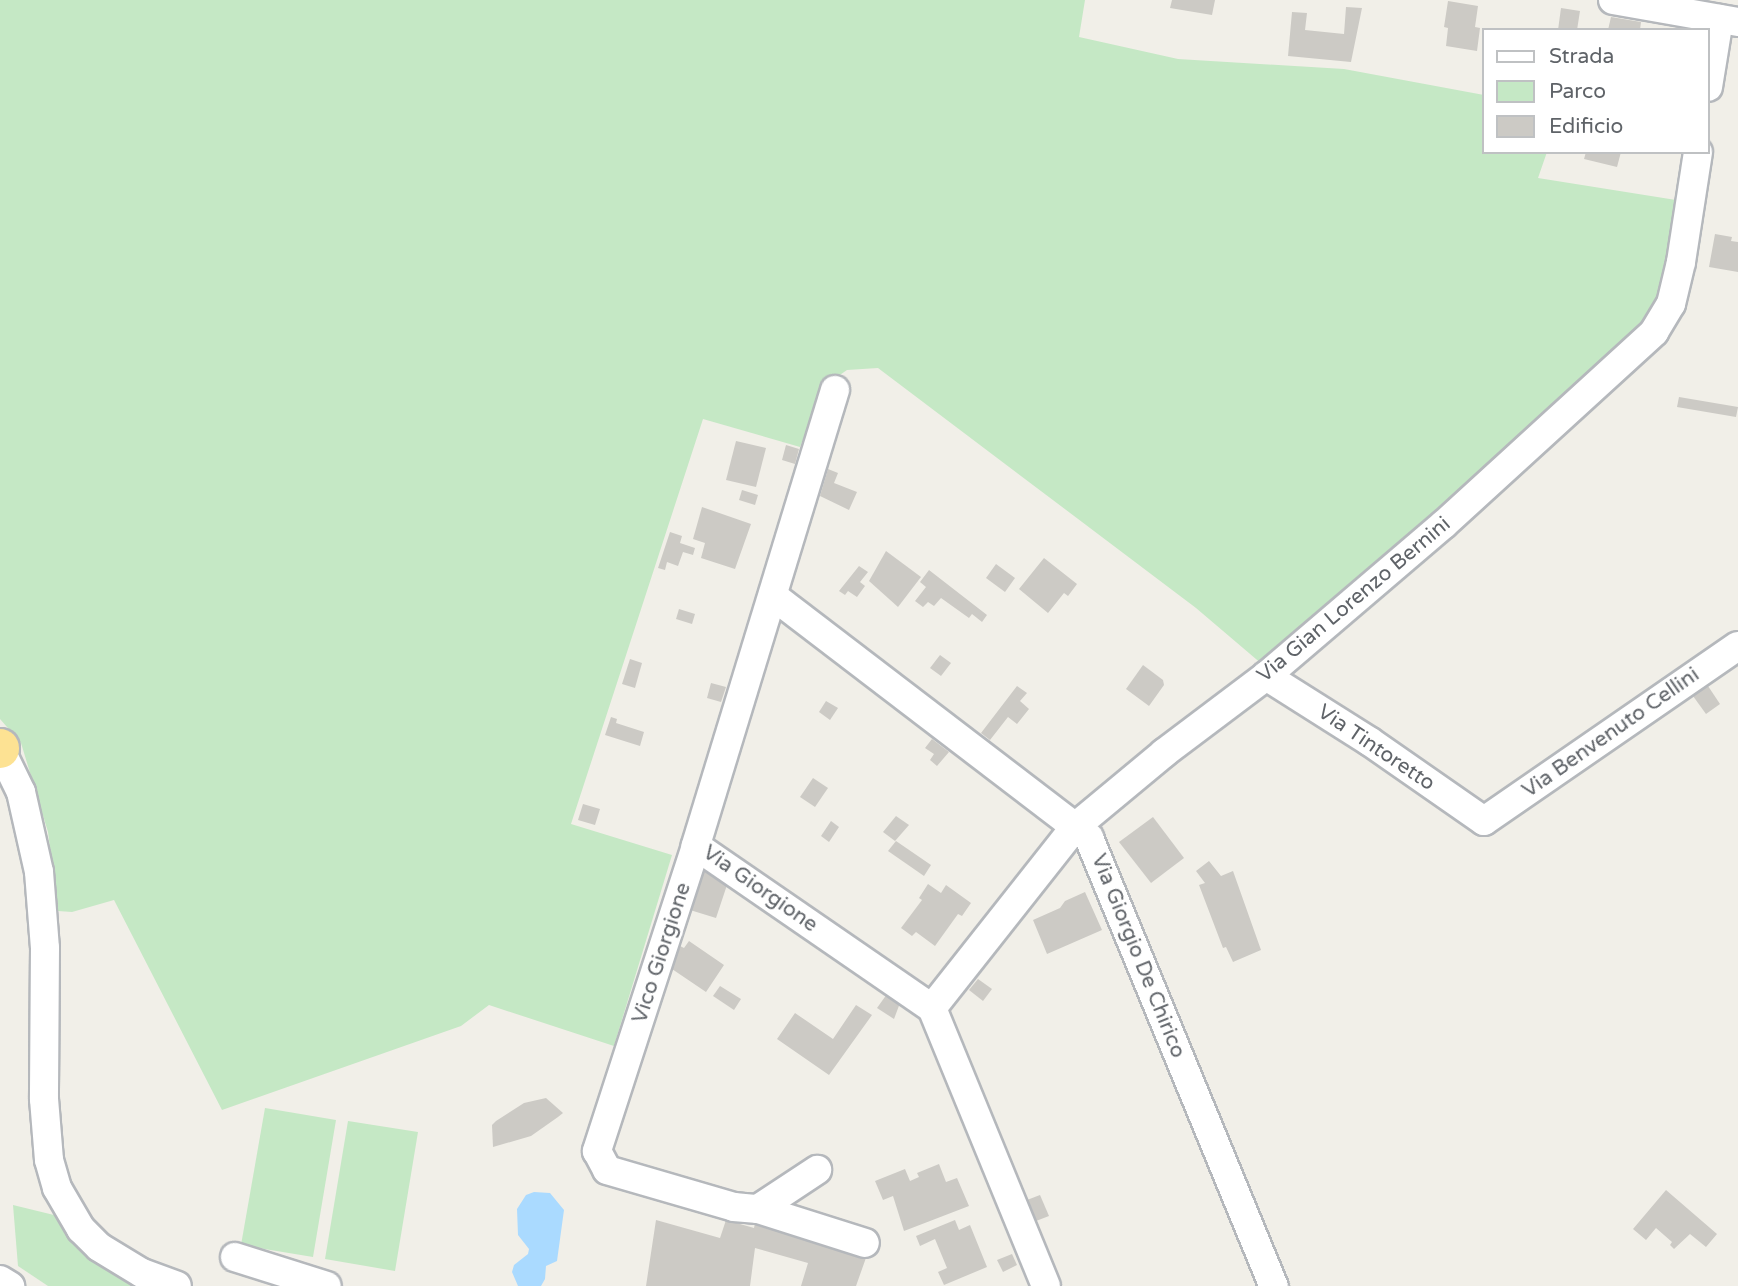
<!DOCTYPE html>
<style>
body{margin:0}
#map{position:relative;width:1738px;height:1286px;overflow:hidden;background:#f1efe8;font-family:"Varela Round",sans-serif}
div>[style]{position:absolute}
.green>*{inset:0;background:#c5e8c5}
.water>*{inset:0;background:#aadaff}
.building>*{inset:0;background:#cccac5}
.roads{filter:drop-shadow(2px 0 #b5b8bc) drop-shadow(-2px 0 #b5b8bc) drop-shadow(0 2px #b5b8bc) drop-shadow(0 -2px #b5b8bc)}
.minor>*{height:28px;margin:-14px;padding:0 14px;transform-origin:14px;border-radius:14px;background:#fff}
.highway>*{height:38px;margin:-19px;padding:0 19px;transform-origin:19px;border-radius:19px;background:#fde293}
span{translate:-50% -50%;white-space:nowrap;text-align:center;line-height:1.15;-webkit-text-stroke:5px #fff;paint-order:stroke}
.street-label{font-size:21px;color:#5f6368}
.legend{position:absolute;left:1482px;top:28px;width:228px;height:126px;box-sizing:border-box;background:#fff;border:2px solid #bfc1c3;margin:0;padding:9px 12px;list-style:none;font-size:21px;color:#5f6368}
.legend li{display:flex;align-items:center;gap:14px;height:35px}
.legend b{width:35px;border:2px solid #bfc1c3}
</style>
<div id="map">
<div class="green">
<i style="clip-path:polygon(0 0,1085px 0,1079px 37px,1178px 59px,1344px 69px,1484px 95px,1484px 152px,1547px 152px,1538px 178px,1676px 200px,1667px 276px,1642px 324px,1263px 665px,1196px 608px,878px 368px,847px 370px,824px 386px,800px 447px,703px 419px,571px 824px,672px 855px,614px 1046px,489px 1005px,461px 1026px,222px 1110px,114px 900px,72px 912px,58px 911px,48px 832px,21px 743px,0 719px)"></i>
<i style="clip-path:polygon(265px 1108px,336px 1120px,313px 1257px,241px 1245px)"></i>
<i style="clip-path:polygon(348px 1121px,418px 1132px,395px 1271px,325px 1259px)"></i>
<i style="clip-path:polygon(13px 1205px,58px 1216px,156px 1286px,48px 1286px,18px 1266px)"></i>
</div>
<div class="water">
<i style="clip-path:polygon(534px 1192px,550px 1193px,564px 1210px,557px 1261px,546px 1266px,545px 1279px,541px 1286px,518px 1286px,512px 1272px,514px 1265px,528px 1254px,529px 1249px,518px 1235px,517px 1209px,526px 1195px)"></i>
</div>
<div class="building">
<i style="clip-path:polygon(1172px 0,1215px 0,1212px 15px,1170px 8px)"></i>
<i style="clip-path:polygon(1448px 1px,1478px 6px,1475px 27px,1480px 28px,1477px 51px,1446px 46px,1448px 28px,1444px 27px)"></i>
<i style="clip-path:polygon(1346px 7px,1362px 8px,1351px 62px,1288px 56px,1292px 12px,1307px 13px,1305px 30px,1344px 34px)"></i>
<i style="clip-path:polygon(1561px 8px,1580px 11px,1577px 30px,1558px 30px)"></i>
<i style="clip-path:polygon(1611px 17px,1641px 22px,1640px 30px,1608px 30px)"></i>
<i style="clip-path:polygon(1586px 152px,1621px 152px,1617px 167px,1584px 159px)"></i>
<i style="clip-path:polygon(1715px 234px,1732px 237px,1731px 241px,1738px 242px,1738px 272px,1709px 267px)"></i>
<i style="clip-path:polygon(1679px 397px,1738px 407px,1736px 417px,1677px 407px)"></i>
<i style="clip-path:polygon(736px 441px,766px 448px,756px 487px,726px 480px)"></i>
<i style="clip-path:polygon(786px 445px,799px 449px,795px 464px,782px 460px)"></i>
<i style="clip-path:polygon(828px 469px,838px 473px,834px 483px,857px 492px,849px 510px,820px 496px)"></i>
<i style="clip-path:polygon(742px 490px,758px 495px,755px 505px,739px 500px)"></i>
<i style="clip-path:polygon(702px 507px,751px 524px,735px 569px,701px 558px,705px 543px,693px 539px)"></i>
<i style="clip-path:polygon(670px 532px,682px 536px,680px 543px,695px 548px,693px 555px,683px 552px,678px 566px,667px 562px,665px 570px,658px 568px)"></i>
<i style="clip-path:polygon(886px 551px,921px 577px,898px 607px,869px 581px)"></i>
<i style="clip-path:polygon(1044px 558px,1077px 584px,1068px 596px,1064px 593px,1048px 613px,1019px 589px)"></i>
<i style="clip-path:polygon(996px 564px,1015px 578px,1005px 592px,986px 578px)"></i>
<i style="clip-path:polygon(859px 566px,868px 572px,860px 582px,865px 586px,857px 597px,848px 591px,845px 595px,839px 591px)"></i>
<i style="clip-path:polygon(929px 570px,987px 615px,982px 622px,972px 614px,969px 618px,941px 598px,934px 606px,928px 602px,923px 607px,915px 601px,926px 587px,920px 582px)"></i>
<i style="clip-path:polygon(679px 609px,695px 614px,692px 624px,676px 619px)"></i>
<i style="clip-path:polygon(940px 655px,951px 663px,941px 676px,930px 668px)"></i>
<i style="clip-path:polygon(630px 659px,642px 663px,635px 688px,622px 684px)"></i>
<i style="clip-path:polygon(1143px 665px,1163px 680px,1164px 685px,1149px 706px,1126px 689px)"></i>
<i style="clip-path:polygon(711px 683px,726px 687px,721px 702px,707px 698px)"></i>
<i style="clip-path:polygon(1017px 686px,1027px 693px,1020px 701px,1029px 709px,1017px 724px,1008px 717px,990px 740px,981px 733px)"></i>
<i style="clip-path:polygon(1708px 686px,1720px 704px,1706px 714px,1693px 696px)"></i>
<i style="clip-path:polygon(826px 701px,838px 708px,830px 720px,819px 712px)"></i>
<i style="clip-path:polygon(611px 717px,617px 719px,616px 723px,644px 732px,640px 746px,605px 735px)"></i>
<i style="clip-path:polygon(932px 739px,949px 752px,937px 766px,930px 760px,934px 754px,925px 748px)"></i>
<i style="clip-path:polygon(813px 778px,828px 788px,815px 807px,800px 797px)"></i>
<i style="clip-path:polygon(583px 804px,600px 809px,595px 825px,578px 820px)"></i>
<i style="clip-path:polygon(896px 816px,909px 825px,895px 841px,883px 832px)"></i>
<i style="clip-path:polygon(1153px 817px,1184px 858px,1151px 883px,1119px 842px)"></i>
<i style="clip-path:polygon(831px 821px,839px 827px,829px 842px,821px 836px)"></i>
<i style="clip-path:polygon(896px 841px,931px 865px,924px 876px,888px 851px)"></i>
<i style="clip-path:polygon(1209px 861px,1221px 876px,1233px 871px,1261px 950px,1233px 962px,1226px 947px,1223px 948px,1199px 885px,1205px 883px,1196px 871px)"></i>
<i style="clip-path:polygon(703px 869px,727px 885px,716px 918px,690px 910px)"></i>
<i style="clip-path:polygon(928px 884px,941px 893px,946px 885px,971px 903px,962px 916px,958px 914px,935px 946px,916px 932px,912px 936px,901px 928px,922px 900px,919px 898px)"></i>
<i style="clip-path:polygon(1085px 892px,1102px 930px,1047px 954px,1033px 920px,1060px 908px,1065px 901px)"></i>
<i style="clip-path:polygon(689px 941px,724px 965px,706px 992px,672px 969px,680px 946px,684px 948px)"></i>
<i style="clip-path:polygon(978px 979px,992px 989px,983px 1001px,969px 990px)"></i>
<i style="clip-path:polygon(720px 986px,741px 999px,734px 1010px,713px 996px)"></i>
<i style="clip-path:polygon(887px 994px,900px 1003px,894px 1019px,877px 1008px)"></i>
<i style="clip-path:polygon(856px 1005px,872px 1015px,829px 1075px,777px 1039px,795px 1013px,833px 1039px)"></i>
<i style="clip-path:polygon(546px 1098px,563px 1113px,558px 1117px,531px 1136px,493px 1147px,492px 1125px,496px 1121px,524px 1103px)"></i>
<i style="clip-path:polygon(939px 1164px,946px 1182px,957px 1178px,969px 1206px,904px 1231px,893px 1196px,883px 1200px,875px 1181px,905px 1169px,910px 1181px,919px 1177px,917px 1173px)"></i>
<i style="clip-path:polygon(1666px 1190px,1717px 1234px,1706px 1247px,1690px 1234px,1674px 1249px,1670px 1245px,1672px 1242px,1656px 1228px,1646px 1240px,1633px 1229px)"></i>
<i style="clip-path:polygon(1040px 1195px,1049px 1216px,1036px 1221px,1027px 1200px)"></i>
<i style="clip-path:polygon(656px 1220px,720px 1238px,726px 1220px,754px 1228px,755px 1223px,867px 1255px,856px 1286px,801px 1286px,808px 1263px,755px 1248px,750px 1286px,646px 1286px)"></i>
<i style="clip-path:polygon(955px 1220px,959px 1230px,970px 1225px,987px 1267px,944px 1285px,938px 1272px,947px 1268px,935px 1239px,920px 1246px,916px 1236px)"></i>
<i style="clip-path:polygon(1012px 1254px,1017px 1265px,1003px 1272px,997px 1260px)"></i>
</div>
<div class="roads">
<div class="minor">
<i style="left:1613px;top:0;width:127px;rotate:10deg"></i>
<i style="left:1708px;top:87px;width:69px;rotate:-80.8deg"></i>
<i style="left:835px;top:390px;width:477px;rotate:107deg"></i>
<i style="left:696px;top:846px;width:286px;rotate:34.5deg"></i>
<i style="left:932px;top:1008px;width:300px;rotate:67.7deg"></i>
<i style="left:773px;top:596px;width:398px;rotate:37.4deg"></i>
<i style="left:1089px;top:838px;width:485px;rotate:67.6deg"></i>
<i style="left:1266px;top:676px;width:122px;rotate:32.3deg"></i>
<i style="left:1369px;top:741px;width:140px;rotate:34.8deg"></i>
<i style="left:1484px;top:821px;width:308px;rotate:-34.6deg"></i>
<i style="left:0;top:749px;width:48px;rotate:64deg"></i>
<i style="left:21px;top:792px;width:82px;rotate:77.3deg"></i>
<i style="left:39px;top:872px;width:76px;rotate:85.5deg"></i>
<i style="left:45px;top:948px;width:151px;rotate:90.4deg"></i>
<i style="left:44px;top:1099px;width:61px;rotate:85.3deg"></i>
<i style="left:49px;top:1160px;width:29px;rotate:74deg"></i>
<i style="left:57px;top:1188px;width:48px;rotate:59.7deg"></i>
<i style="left:81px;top:1229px;width:25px;rotate:45deg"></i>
<i style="left:99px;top:1247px;width:50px;rotate:31.2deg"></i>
<i style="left:142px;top:1273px;width:37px;rotate:20deg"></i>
<i style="left:696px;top:846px;width:321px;rotate:108deg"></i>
<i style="left:597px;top:1151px;width:21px;rotate:62deg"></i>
<i style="left:607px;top:1170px;width:132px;rotate:16.2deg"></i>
<i style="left:734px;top:1207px;width:24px;rotate:5deg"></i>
<i style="left:758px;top:1209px;width:71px;rotate:-33.5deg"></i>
<i style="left:932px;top:1008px;width:231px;rotate:-51.7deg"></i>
<i style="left:1075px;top:827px;width:116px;rotate:-39.7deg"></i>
<i style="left:1164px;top:753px;width:128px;rotate:-37deg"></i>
<i style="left:1266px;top:676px;width:233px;rotate:-40.5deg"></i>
<i style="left:1443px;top:525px;width:286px;rotate:-42.4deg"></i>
<i style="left:1654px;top:332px;width:33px;rotate:-59deg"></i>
<i style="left:1671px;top:304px;width:43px;rotate:-76.6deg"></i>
<i style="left:1681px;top:262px;width:111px;rotate:-81.2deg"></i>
<i style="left:758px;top:1209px;width:112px;rotate:17.6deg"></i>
<i style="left:235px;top:1257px;width:96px;rotate:17.5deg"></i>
<i style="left:0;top:1280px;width:12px;rotate:31deg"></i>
</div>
<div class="highway">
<i style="left:0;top:748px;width:1px;rotate:90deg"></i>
</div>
</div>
<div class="street-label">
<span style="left:1354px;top:600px;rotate:-40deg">Via Gian Lorenzo Bernini</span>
<span style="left:1611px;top:733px;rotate:-35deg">Via Benvenuto Cellini</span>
<span style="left:1376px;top:748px;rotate:34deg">Via Tintoretto</span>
<span style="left:760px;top:889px;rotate:35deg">Via Giorgione</span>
<span style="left:662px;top:953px;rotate:-72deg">Vico Giorgione</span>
<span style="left:1138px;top:956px;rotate:68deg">Via Giorgio De Chirico</span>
</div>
<ul class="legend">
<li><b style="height:9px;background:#fff"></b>Strada</li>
<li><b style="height:19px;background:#c5e8c5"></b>Parco</li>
<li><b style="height:19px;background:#cccac5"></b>Edificio</li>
</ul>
</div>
